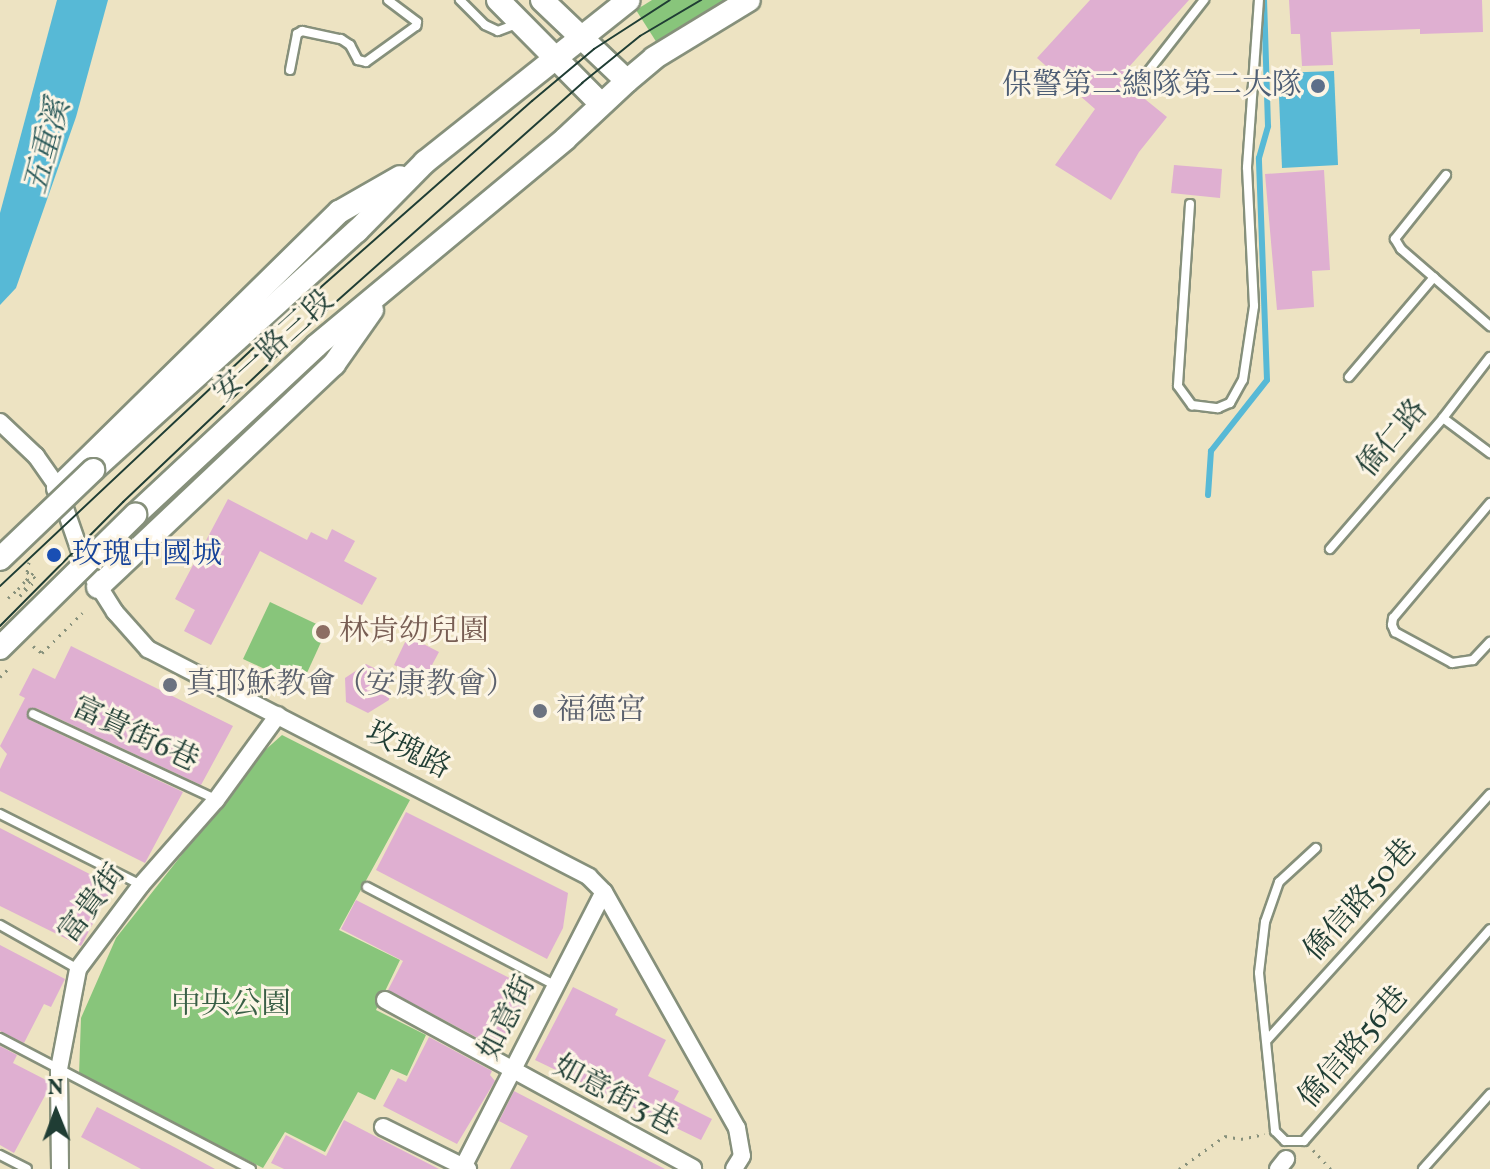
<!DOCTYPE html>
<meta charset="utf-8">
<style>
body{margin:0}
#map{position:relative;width:1490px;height:1169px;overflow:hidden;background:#ede3c2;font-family:Vollkorn,"Noto Serif TC",serif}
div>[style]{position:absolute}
.green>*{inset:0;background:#88c57b}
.water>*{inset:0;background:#57b9d6}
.stream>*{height:6px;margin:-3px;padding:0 3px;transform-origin:3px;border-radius:3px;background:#57b9d6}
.building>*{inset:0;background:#dfafd1}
.path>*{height:3px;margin-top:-1.5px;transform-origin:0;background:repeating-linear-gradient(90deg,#86907b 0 2px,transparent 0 8px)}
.roads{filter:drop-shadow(2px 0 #86907b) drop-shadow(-2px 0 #86907b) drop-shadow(0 2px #86907b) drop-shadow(0 -2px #86907b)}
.service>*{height:8px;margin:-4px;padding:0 4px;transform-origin:4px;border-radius:4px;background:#fff}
.minor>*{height:16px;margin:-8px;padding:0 8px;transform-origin:8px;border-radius:8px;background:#fff}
.tertiary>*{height:22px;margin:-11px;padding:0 11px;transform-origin:11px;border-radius:11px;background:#fff}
.tram>*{height:2px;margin:-1px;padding:0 1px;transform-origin:1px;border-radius:1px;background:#1f3d34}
.bridges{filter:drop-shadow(2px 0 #86907b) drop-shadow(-2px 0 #86907b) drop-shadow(0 2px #86907b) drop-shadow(0 -2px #86907b)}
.tertiary-bridge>*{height:22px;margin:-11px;padding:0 11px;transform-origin:11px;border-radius:11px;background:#fff}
.dots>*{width:22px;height:22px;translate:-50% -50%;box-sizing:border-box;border:4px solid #fcf5e5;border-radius:50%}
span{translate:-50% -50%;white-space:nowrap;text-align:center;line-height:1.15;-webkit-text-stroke:6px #fcf5e5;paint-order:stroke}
.service-label{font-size:30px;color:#4e5e75}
.right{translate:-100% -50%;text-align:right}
.street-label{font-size:30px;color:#1f3d34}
.transit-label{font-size:30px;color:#164399}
.left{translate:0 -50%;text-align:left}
.education-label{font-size:30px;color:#785e54}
.worship-label{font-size:30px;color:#5b616d}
.park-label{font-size:30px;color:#395f46}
.water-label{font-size:32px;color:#2d5c5c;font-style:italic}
.north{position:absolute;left:16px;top:1073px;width:80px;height:80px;-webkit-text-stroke:6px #fcf5e5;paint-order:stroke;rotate:359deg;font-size:22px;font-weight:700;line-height:32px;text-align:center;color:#1f3d34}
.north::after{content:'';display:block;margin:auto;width:28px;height:36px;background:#1f3d34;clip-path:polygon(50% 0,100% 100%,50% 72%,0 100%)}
</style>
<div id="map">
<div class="green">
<i style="clip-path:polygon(652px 0,730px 0,657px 43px,636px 10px)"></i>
<i style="clip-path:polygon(270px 602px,327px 629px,301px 686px,243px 659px)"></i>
<i style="clip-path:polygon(282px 735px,410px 800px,339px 930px,400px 960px,376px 1010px,426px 1035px,407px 1076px,391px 1069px,375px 1100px,358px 1092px,325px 1152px,285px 1132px,263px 1168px,79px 1075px,81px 1018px,116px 938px,263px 752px)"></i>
</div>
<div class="water">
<i style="clip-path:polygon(57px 0,108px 0,76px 117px,16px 288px,0 305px,0 213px)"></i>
<i style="clip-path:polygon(1334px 71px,1338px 165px,1282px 168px,1278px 73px)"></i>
</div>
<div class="stream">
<i style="left:1208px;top:495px;width:44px;rotate:-86.1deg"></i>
<i style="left:1211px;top:451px;width:90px;rotate:-51.7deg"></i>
<i style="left:1267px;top:380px;width:222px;rotate:-92.1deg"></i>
<i style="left:1259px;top:158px;width:33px;rotate:-74deg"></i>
<i style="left:1268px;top:126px;width:126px;rotate:-91.8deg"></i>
</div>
<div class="building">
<i style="clip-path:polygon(1090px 0,1189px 0,1119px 78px,1167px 117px,1139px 152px,1111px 200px,1055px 165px,1095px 109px,1037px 58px)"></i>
<i style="clip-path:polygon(1289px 0,1482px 0,1483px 32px,1420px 34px,1420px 29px,1331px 32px,1333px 65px,1302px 66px,1300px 34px,1291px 34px)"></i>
<i style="clip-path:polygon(1174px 165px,1222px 169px,1220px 198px,1171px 193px)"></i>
<i style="clip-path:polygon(1324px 170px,1330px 270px,1312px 271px,1314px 307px,1277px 310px,1265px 174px)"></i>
<i style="clip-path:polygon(228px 499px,307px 540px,311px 532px,327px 540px,332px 529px,355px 541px,344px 561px,377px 578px,362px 605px,260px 551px,211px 645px,184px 631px,195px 610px,175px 599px)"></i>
<i style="clip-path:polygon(408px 636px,439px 652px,424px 680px,394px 665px)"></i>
<i style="clip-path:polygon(71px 646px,233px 726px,201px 785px,36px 708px,27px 710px,30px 720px,183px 792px,145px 863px,0 791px,0 769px,7px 754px,0 746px,25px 698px,19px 695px,33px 668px,55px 679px)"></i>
<i style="clip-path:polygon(366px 664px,388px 675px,389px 700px,368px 713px,346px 702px,345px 678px)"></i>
<i style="clip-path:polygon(406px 812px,568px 893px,563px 928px,547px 959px,376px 870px)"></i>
<i style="clip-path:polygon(0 828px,113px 886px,81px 946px,0 906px)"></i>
<i style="clip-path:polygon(356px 900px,533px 990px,502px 1051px,388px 990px,403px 961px,341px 929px)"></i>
<i style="clip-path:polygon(0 945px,65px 979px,51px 1007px,44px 1004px,24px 1043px,0 1031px)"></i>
<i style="clip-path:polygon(573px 987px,618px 1009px,615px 1015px,666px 1040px,648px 1076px,679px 1091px,674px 1100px,712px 1119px,701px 1140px,535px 1060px)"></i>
<i style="clip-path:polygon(429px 1037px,492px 1071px,490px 1075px,495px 1081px,457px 1144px,383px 1106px,398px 1078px,406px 1082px)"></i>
<i style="clip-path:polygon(0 1046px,17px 1055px,13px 1063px,48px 1081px,48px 1090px,14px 1153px,0 1145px)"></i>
<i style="clip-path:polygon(514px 1091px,591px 1131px,665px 1169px,510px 1169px,528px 1136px,499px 1121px)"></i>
<i style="clip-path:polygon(97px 1107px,176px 1148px,215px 1169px,141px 1169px,81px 1137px)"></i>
<i style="clip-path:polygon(344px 1120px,392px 1145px,439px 1169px,284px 1169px,271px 1163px,286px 1135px,326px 1156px)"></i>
</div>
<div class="path">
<i style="left:29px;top:562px;width:10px;rotate:101deg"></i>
<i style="left:27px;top:572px;width:14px;rotate:36deg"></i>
<i style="left:26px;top:580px;width:16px;rotate:-45deg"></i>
<i style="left:18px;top:589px;width:13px;rotate:-48deg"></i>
<i style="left:27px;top:579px;width:4px;rotate:34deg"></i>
<i style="left:30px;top:581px;width:18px;rotate:124deg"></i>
<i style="left:20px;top:596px;width:23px;rotate:-45deg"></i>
<i style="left:8px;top:598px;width:13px;rotate:-42deg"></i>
<i style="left:33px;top:646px;width:11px;rotate:38deg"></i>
<i style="left:42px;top:653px;width:57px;rotate:-45deg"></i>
<i style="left:0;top:677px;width:14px;rotate:-45deg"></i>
<i style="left:1313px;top:1150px;width:26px;rotate:47deg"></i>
<i style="left:1179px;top:1169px;width:57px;rotate:-35.7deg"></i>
<i style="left:1225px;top:1136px;width:16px;rotate:11deg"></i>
<i style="left:1241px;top:1139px;width:24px;rotate:-12deg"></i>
</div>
<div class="roads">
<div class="service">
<i style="left:460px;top:0;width:35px;rotate:45deg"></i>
<i style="left:485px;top:25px;width:14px;rotate:25deg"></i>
<i style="left:498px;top:31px;width:19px;rotate:-21deg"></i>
<i style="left:290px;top:70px;width:37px;rotate:-79deg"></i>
<i style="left:297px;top:34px;width:6px;rotate:-31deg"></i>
<i style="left:302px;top:31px;width:40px;rotate:12deg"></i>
<i style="left:341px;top:39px;width:11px;rotate:34deg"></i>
<i style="left:350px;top:45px;width:17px;rotate:62deg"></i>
<i style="left:358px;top:60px;width:8px;rotate:14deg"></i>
<i style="left:366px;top:62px;width:62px;rotate:-35.8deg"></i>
<i style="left:416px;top:26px;width:4px;rotate:-76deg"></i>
<i style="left:417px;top:22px;width:36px;rotate:-143deg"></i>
<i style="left:1147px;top:73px;width:93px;rotate:-52deg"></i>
<i style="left:1446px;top:175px;width:82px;rotate:128.6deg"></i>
<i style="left:1395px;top:239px;width:12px;rotate:59deg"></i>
<i style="left:1401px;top:249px;width:118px;rotate:40.9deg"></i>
<i style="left:1190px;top:204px;width:182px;rotate:93.8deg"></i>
<i style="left:1178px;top:386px;width:24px;rotate:54deg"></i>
<i style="left:1192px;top:405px;width:26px;rotate:7deg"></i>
<i style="left:1218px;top:408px;width:13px;rotate:-23deg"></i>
<i style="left:1230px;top:403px;width:26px;rotate:-61deg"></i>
<i style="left:1243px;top:380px;width:75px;rotate:-81.5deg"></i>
<i style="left:1254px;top:306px;width:139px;rotate:-92.9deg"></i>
<i style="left:1247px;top:167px;width:167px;rotate:-85.9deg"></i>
<i style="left:1349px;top:377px;width:131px;rotate:-49.6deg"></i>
<i style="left:1443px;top:418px;width:59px;rotate:36.7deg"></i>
<i style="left:1490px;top:503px;width:150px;rotate:130.1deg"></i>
<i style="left:1393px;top:618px;width:7px;rotate:98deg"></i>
<i style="left:1392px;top:625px;width:8px;rotate:67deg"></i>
<i style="left:1395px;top:632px;width:65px;rotate:28.5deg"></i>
<i style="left:1452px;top:663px;width:21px;rotate:-8deg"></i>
<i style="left:1473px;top:660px;width:25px;rotate:-47deg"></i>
<i style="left:1330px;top:549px;width:173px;rotate:-49.2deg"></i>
<i style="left:1443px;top:418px;width:77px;rotate:-52.4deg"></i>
<i style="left:33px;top:714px;width:201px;rotate:25deg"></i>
<i style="left:0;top:814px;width:158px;rotate:26.7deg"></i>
<i style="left:1316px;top:848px;width:50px;rotate:137.4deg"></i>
<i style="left:1279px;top:882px;width:42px;rotate:109.3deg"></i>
<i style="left:1265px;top:922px;width:51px;rotate:96.7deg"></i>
<i style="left:1259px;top:973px;width:159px;rotate:84.2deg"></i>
<i style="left:1275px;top:1131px;width:14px;rotate:45deg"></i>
<i style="left:1285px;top:1141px;width:19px"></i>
<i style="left:1304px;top:1141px;width:282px;rotate:-48.7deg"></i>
<i style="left:367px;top:887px;width:213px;rotate:27.6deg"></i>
<i style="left:0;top:925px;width:90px;rotate:29.4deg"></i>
<i style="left:0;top:1038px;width:283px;rotate:27.6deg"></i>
<i style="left:1267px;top:1040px;width:332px;rotate:-47.8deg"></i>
<i style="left:0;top:1155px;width:30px;rotate:27deg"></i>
<i style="left:1423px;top:1169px;width:101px;rotate:-48.2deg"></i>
</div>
<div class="minor">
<i style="left:0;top:422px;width:50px;rotate:43.4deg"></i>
<i style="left:36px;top:456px;width:39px;rotate:55deg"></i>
<i style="left:58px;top:488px;width:79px;rotate:70.9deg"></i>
<i style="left:84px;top:563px;width:58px;rotate:57.7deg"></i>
<i style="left:115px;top:612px;width:50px;rotate:48.3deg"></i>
<i style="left:148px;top:649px;width:496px;rotate:27.3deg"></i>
<i style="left:589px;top:877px;width:21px;rotate:45deg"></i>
<i style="left:604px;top:892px;width:271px;rotate:60.6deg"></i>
<i style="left:737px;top:1128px;width:28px;rotate:80deg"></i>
<i style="left:742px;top:1156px;width:15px;rotate:122deg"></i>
<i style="left:385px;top:1000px;width:351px;rotate:28.6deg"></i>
<i style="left:383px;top:1127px;width:95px;rotate:26.3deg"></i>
<i style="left:60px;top:1169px;width:100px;rotate:-90.6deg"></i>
<i style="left:59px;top:1069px;width:102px;rotate:-79.2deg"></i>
<i style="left:78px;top:969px;width:105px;rotate:-53.1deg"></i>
<i style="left:141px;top:885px;width:113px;rotate:-48.6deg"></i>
<i style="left:216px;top:800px;width:105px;rotate:-53.9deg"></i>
<i style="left:462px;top:1169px;width:311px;rotate:-62.9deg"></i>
<i style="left:1278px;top:1169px;width:13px;rotate:-51deg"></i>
</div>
<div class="tertiary">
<i style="left:498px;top:0;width:146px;rotate:45.3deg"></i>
<i style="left:542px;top:0;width:117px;rotate:43.6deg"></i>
<i style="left:93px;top:470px;width:356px;rotate:-42.2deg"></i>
<i style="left:357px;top:231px;width:97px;rotate:-45.4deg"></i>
<i style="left:425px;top:162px;width:260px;rotate:-38.5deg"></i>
<i style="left:58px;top:488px;width:394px;rotate:-44.5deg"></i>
<i style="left:339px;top:212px;width:70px;rotate:-29.8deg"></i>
<i style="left:135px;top:515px;width:248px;rotate:-43deg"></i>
<i style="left:316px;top:346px;width:324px;rotate:-39.7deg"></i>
<i style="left:565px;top:139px;width:85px;rotate:-43.1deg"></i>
<i style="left:627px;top:81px;width:35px;rotate:-40deg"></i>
<i style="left:654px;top:58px;width:111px;rotate:-31.4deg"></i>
<i style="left:98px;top:587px;width:325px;rotate:-43.4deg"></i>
<i style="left:334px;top:364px;width:66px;rotate:-54.9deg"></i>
</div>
</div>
<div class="tram">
<i style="left:0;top:586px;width:395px;rotate:-43.2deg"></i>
<i style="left:288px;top:316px;width:325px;rotate:-41.4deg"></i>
<i style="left:532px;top:101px;width:81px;rotate:-40deg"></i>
<i style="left:594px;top:49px;width:90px;rotate:-32.8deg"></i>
<i style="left:0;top:626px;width:175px;rotate:-45.2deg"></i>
<i style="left:123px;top:502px;width:247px;rotate:-43.5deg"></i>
<i style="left:302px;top:332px;width:375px;rotate:-41.6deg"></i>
<i style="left:582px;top:83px;width:75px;rotate:-39deg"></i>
<i style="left:640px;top:36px;width:71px;rotate:-30.5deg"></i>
</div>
<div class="bridges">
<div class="tertiary-bridge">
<i style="left:0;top:559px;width:129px;rotate:-43.7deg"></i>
<i style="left:0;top:648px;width:190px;rotate:-44.6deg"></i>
</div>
</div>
<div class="dots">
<i style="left:1318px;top:86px;background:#5c6f8a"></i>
<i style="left:54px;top:555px;background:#1a4fb4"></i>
<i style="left:323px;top:632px;background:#8d6e63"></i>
<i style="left:170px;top:685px;background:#6b7280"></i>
<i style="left:540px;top:711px;background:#6b7280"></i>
</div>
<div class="service-label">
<span class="right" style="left:1302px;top:86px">保警第二總隊第二大隊</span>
</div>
<div class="street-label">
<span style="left:274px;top:347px;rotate:-42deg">安一路三段</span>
<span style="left:1393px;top:439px;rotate:-50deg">僑仁路</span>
<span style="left:135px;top:735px;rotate:25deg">富貴街6巷</span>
<span style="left:408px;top:751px;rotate:27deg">玫瑰路</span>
<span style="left:1361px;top:901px;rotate:-48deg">僑信路50巷</span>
<span style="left:93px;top:904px;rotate:-53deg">富貴街</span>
<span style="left:508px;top:1018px;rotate:-63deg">如意街</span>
<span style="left:1354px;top:1048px;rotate:-49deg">僑信路56巷</span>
<span style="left:615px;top:1096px;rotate:28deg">如意街3巷</span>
</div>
<div class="transit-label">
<span class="left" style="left:72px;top:555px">玫瑰中國城</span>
</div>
<div class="education-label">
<span class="left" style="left:339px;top:632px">林肯幼兒園</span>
</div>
<div class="worship-label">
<span class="left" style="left:186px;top:685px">真耶穌教會（安康教會）</span>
<span class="left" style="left:556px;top:711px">福德宮</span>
</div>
<div class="park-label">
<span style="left:231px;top:1005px">中央公園</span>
</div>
<div class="water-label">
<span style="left:49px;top:147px;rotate:-75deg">五重溪</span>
</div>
<div class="north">N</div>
</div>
